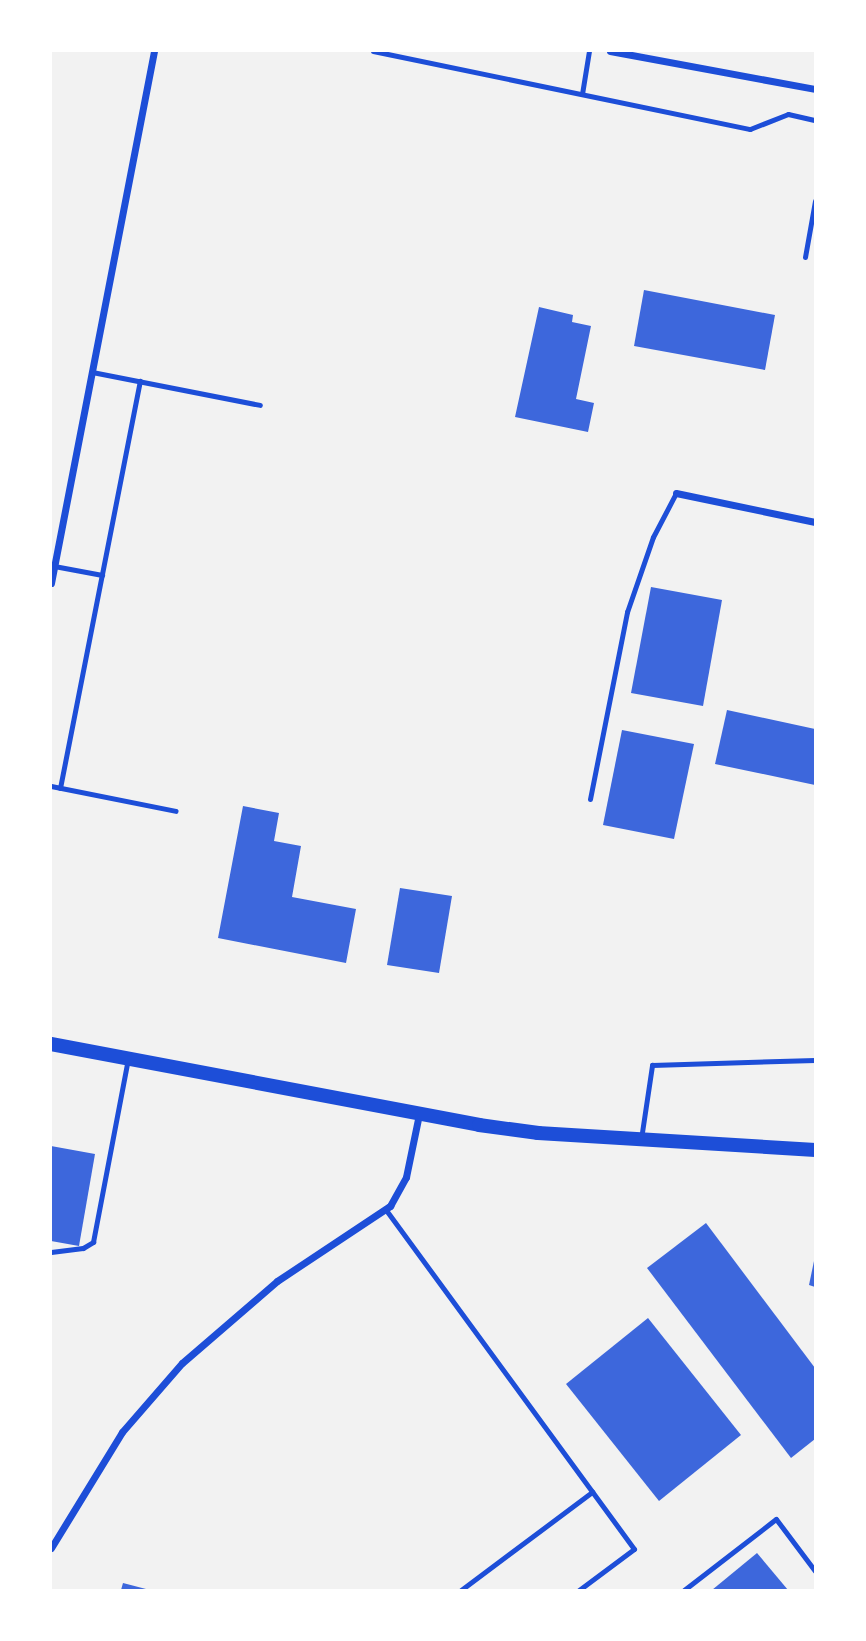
<!DOCTYPE html>
<style>
body{margin:0}
#map{position:relative;width:866px;height:1641px;overflow:hidden;background:#f2f2f2;font-family:Commissioner,sans-serif}
div>[style]{position:absolute}
.building>*{inset:0;background:#3d67dc}
.service>*{height:5px;margin:-2.5px;padding:0 2.5px;transform-origin:2.5px;border-radius:2.5px;background:#1d4ed8}
.minor>*{height:7px;margin:-3.5px;padding:0 3.5px;transform-origin:3.5px;border-radius:3.5px;background:#1d4ed8}
.secondary>*{height:14px;margin:-7px;padding:0 7px;transform-origin:7px;border-radius:7px;background:#1d4ed8}
span{translate:-50% -50%;white-space:nowrap;text-align:center;line-height:1.15;-webkit-text-stroke:5px #fff;paint-order:stroke}
.frame{position:absolute;inset:0;border:52px solid #fff;pointer-events:none}
</style>
<div id="map">
<div class="building">
<i style="clip-path:polygon(644px 290px,775px 315px,765px 370px,634px 346px)"></i>
<i style="clip-path:polygon(539px 307px,573px 315px,572px 322px,591px 326px,576px 399px,594px 403px,588px 432px,515px 417px)"></i>
<i style="clip-path:polygon(651px 587px,722px 600px,703px 706px,631px 693px)"></i>
<i style="clip-path:polygon(727px 710px,815px 729px,815px 785px,715px 764px)"></i>
<i style="clip-path:polygon(622px 730px,694px 744px,674px 839px,603px 825px)"></i>
<i style="clip-path:polygon(243px 806px,279px 813px,274px 841px,301px 846px,292px 897px,356px 909px,346px 963px,218px 938px)"></i>
<i style="clip-path:polygon(400px 888px,452px 896px,439px 973px,387px 965px)"></i>
<i style="clip-path:polygon(51px 1146px,95px 1154px,79px 1246px,51px 1241px)"></i>
<i style="clip-path:polygon(706px 1223px,815px 1368px,815px 1439px,791px 1458px,647px 1268px)"></i>
<i style="clip-path:polygon(814px 1261px,815px 1261px,815px 1287px,809px 1285px)"></i>
<i style="clip-path:polygon(648px 1318px,741px 1435px,659px 1501px,566px 1384px)"></i>
<i style="clip-path:polygon(757px 1553px,788px 1590px,712px 1590px)"></i>
<i style="clip-path:polygon(123px 1583px,146px 1589px,146px 1590px,121px 1590px)"></i>
</div>
<div class="service">
<i style="left:373px;top:51px;width:385px;rotate:11.7deg"></i>
<i style="left:750px;top:129px;width:41px;rotate:-21.5deg"></i>
<i style="left:788px;top:114px;width:28px;rotate:13deg"></i>
<i style="left:582px;top:94px;width:44px;rotate:-80.8deg"></i>
<i style="left:805px;top:257px;width:57px;rotate:-79.9deg"></i>
<i style="left:92px;top:372px;width:171px;rotate:11.1deg"></i>
<i style="left:54px;top:566px;width:49px;rotate:10.6deg"></i>
<i style="left:51px;top:786px;width:127px;rotate:11.3deg"></i>
<i style="left:60px;top:788px;width:415px;rotate:-78.9deg"></i>
<i style="left:590px;top:799px;width:191px;rotate:-78.8deg"></i>
<i style="left:627px;top:612px;width:79px;rotate:-70.9deg"></i>
<i style="left:653px;top:537px;width:50px;rotate:-62.4deg"></i>
<i style="left:641px;top:1139px;width:75px;rotate:-81.5deg"></i>
<i style="left:652px;top:1065px;width:163px;rotate:-1.8deg"></i>
<i style="left:386px;top:1210px;width:420px;rotate:53.8deg"></i>
<i style="left:634px;top:1549px;width:69px;rotate:143.3deg"></i>
<i style="left:51px;top:1252px;width:32px;rotate:-7deg"></i>
<i style="left:83px;top:1248px;width:12px;rotate:-31deg"></i>
<i style="left:93px;top:1242px;width:186px;rotate:-79.2deg"></i>
<i style="left:461px;top:1590px;width:164px;rotate:-36.8deg"></i>
<i style="left:684px;top:1590px;width:116px;rotate:-37.7deg"></i>
<i style="left:776px;top:1519px;width:65px;rotate:53.1deg"></i>
</div>
<div class="minor">
<i style="left:610px;top:51px;width:208px;rotate:10.5deg"></i>
<i style="left:676px;top:493px;width:142px;rotate:11.8deg"></i>
<i style="left:51px;top:583px;width:542px;rotate:-79.04deg"></i>
<i style="left:51px;top:1548px;width:136px;rotate:-58.5deg"></i>
<i style="left:122px;top:1432px;width:91px;rotate:-49deg"></i>
<i style="left:182px;top:1363px;width:125px;rotate:-40.8deg"></i>
<i style="left:277px;top:1281px;width:136px;rotate:-33.6deg"></i>
<i style="left:390px;top:1206px;width:33px;rotate:-61deg"></i>
<i style="left:406px;top:1177px;width:64px;rotate:-78.3deg"></i>
</div>
<div class="secondary">
<i style="left:51px;top:1044px;width:436px;rotate:10.7deg"></i>
<i style="left:479px;top:1125px;width:60px;rotate:7.7deg"></i>
<i style="left:538px;top:1133px;width:278px;rotate:3.5deg"></i>
</div>
<div class="frame"></div>
</div>
